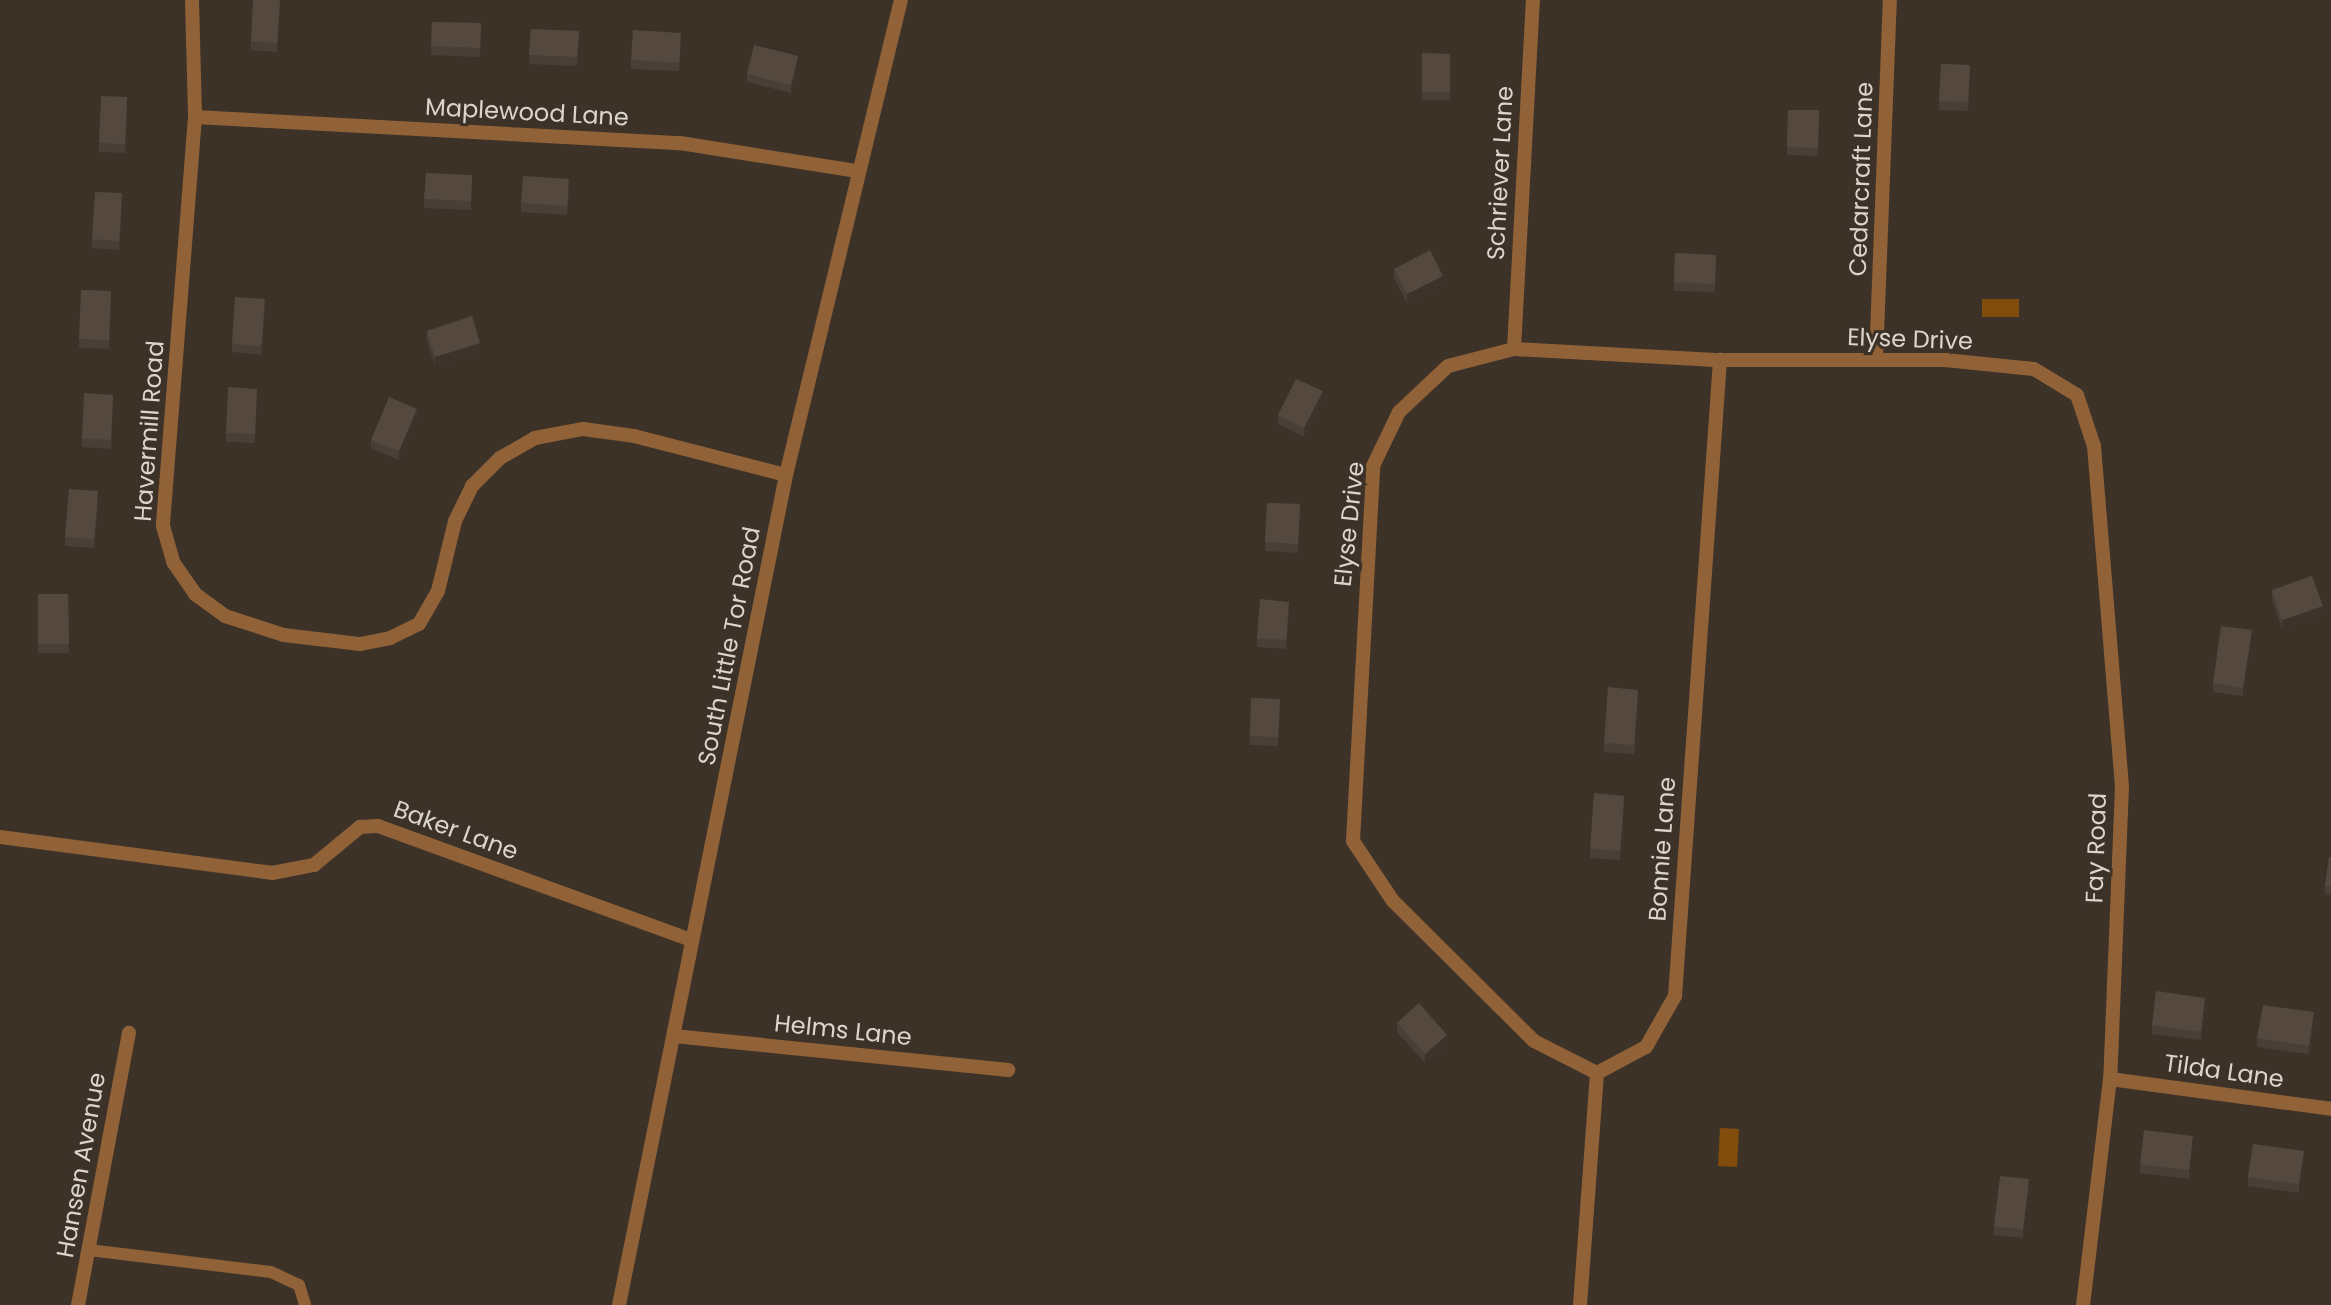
<!DOCTYPE html>
<style>
body{margin:0}
#map{position:relative;width:2331px;height:1305px;overflow:hidden;background:#3d3228;font-family:Poppins,sans-serif}
div>[style]{position:absolute}
.water>*{inset:0;background:#824c0d}
.service>*{height:12px;margin:-6px;padding:0 6px;transform-origin:6px;border-radius:6px;background:#916237}
.minor>*{height:14px;margin:-7px;padding:0 7px;transform-origin:7px;border-radius:7px;background:#916237}
.tertiary>*{height:14px;margin:-7px;padding:0 7px;transform-origin:7px;border-radius:7px;background:#916237}
.wall>*{inset:0;background:#493f36}
.shaded-wall>*{inset:0;background:#3c332c}
.building>*{inset:0;background:#55493f}
span{translate:-50% -50%;white-space:nowrap;text-align:center;line-height:1.15;-webkit-text-stroke:6px #3d3228;paint-order:stroke}
.street-label{font-size:24px;color:#dcd5cf}
</style>
<div id="map">
<div class="water">
<i style="clip-path:polygon(1982px 299px,2019px 299px,2019px 317px,1982px 317px)"></i>
<i style="clip-path:polygon(1720px 1128px,1739px 1129px,1737px 1167px,1718px 1166px)"></i>
</div>
<div class="service">
<i style="left:89px;top:1250px;width:183px;rotate:6.9deg"></i>
<i style="left:271px;top:1272px;width:31px;rotate:25deg"></i>
<i style="left:299px;top:1285px;width:21px;rotate:73deg"></i>
</div>
<div class="minor">
<i style="left:192px;top:0;width:117px;rotate:88.5deg"></i>
<i style="left:195px;top:117px;width:410px;rotate:94.5deg"></i>
<i style="left:163px;top:526px;width:37px;rotate:74deg"></i>
<i style="left:173px;top:562px;width:39px;rotate:55deg"></i>
<i style="left:195px;top:594px;width:37px;rotate:36deg"></i>
<i style="left:225px;top:616px;width:62px;rotate:17.9deg"></i>
<i style="left:284px;top:635px;width:77px;rotate:6.8deg"></i>
<i style="left:360px;top:644px;width:31px;rotate:-11deg"></i>
<i style="left:390px;top:638px;width:32px;rotate:-26deg"></i>
<i style="left:419px;top:624px;width:38px;rotate:-60deg"></i>
<i style="left:438px;top:591px;width:72px;rotate:-76.3deg"></i>
<i style="left:455px;top:521px;width:39px;rotate:-64deg"></i>
<i style="left:472px;top:486px;width:40px;rotate:-45deg"></i>
<i style="left:500px;top:458px;width:40px;rotate:-29.7deg"></i>
<i style="left:535px;top:438px;width:49px;rotate:-10.6deg"></i>
<i style="left:583px;top:429px;width:51px;rotate:7.8deg"></i>
<i style="left:634px;top:436px;width:157px;rotate:14.4deg"></i>
<i style="left:195px;top:117px;width:486px;rotate:3.1deg"></i>
<i style="left:680px;top:143px;width:178px;rotate:9deg"></i>
<i style="left:1514px;top:349px;width:350px;rotate:-86.9deg"></i>
<i style="left:1876px;top:360px;width:360px;rotate:-87.8deg"></i>
<i style="left:0;top:837px;width:274px;rotate:7.5deg"></i>
<i style="left:272px;top:873px;width:43px;rotate:-10.8deg"></i>
<i style="left:314px;top:865px;width:60px;rotate:-39.6deg"></i>
<i style="left:360px;top:827px;width:18px;rotate:-3deg"></i>
<i style="left:378px;top:826px;width:334px;rotate:20deg"></i>
<i style="left:674px;top:1036px;width:336px;rotate:5.8deg"></i>
<i style="left:1597px;top:1073px;width:71px;rotate:-153.1deg"></i>
<i style="left:1534px;top:1041px;width:199px;rotate:-135.2deg"></i>
<i style="left:1393px;top:901px;width:72px;rotate:-123.7deg"></i>
<i style="left:1353px;top:841px;width:376px;rotate:-86.9deg"></i>
<i style="left:1373px;top:466px;width:60px;rotate:-64.3deg"></i>
<i style="left:1399px;top:412px;width:67px;rotate:-43.2deg"></i>
<i style="left:1448px;top:366px;width:68px;rotate:-14.4deg"></i>
<i style="left:1514px;top:349px;width:206px;rotate:3.1deg"></i>
<i style="left:1720px;top:360px;width:225px"></i>
<i style="left:1945px;top:360px;width:89px;rotate:5.8deg"></i>
<i style="left:2034px;top:369px;width:50px;rotate:31.2deg"></i>
<i style="left:2077px;top:395px;width:54px;rotate:71.6deg"></i>
<i style="left:2094px;top:446px;width:341px;rotate:85.3deg"></i>
<i style="left:2122px;top:786px;width:293px;rotate:92.3deg"></i>
<i style="left:2110px;top:1079px;width:228px;rotate:96.8deg"></i>
<i style="left:1597px;top:1073px;width:55px;rotate:-28deg"></i>
<i style="left:1646px;top:1047px;width:59px;rotate:-60.4deg"></i>
<i style="left:1675px;top:996px;width:638px;rotate:-85.95deg"></i>
<i style="left:2110px;top:1079px;width:223px;rotate:7.7deg"></i>
<i style="left:78px;top:1305px;width:277px;rotate:-79.4deg"></i>
<i style="left:1580px;top:1305px;width:233px;rotate:-85.8deg"></i>
</div>
<div class="tertiary">
<i style="left:619px;top:1305px;width:847px;rotate:-78.62deg"></i>
<i style="left:786px;top:475px;width:489px;rotate:-76.4deg"></i>
</div>
<div class="wall">
<i style="clip-path:polygon(280px 0,277px 52px,251px 50px,251px 41px)"></i>
<i style="clip-path:polygon(432px 22px,481px 23px,480px 57px,431px 55px)"></i>
<i style="clip-path:polygon(531px 29px,579px 31px,577px 66px,529px 64px)"></i>
<i style="clip-path:polygon(681px 42px,679px 71px,631px 69px,631px 60px)"></i>
<i style="clip-path:polygon(1422px 53px,1450px 54px,1450px 100px,1422px 100px)"></i>
<i style="clip-path:polygon(1941px 64px,1970px 65px,1968px 111px,1939px 110px)"></i>
<i style="clip-path:polygon(798px 65px,791px 93px,747px 82px,747px 74px)"></i>
<i style="clip-path:polygon(127px 106px,125px 153px,99px 152px,99px 143px)"></i>
<i style="clip-path:polygon(1788px 110px,1819px 110px,1818px 156px,1787px 155px)"></i>
<i style="clip-path:polygon(472px 175px,471px 210px,424px 208px,424px 199px)"></i>
<i style="clip-path:polygon(569px 188px,567px 215px,521px 212px,521px 203px)"></i>
<i style="clip-path:polygon(122px 202px,119px 250px,92px 248px,92px 239px)"></i>
<i style="clip-path:polygon(1675px 253px,1716px 255px,1715px 292px,1674px 291px)"></i>
<i style="clip-path:polygon(1394px 269px,1443px 284px,1407px 303px,1394px 278px)"></i>
<i style="clip-path:polygon(81px 290px,111px 291px,109px 349px,79px 348px)"></i>
<i style="clip-path:polygon(265px 308px,261px 355px,232px 352px,232px 344px)"></i>
<i style="clip-path:polygon(427px 331px,480px 352px,435px 366px,427px 340px)"></i>
<i style="clip-path:polygon(257px 389px,255px 443px,226px 442px,226px 433px)"></i>
<i style="clip-path:polygon(113px 395px,111px 449px,82px 447px,82px 438px)"></i>
<i style="clip-path:polygon(1323px 400px,1304px 437px,1278px 424px,1278px 415px)"></i>
<i style="clip-path:polygon(417px 418px,399px 460px,371px 448px,371px 440px)"></i>
<i style="clip-path:polygon(98px 500px,94px 548px,65px 546px,65px 537px)"></i>
<i style="clip-path:polygon(1267px 503px,1300px 504px,1298px 553px,1265px 551px)"></i>
<i style="clip-path:polygon(2272px 590px,2323px 615px,2282px 629px,2272px 599px)"></i>
<i style="clip-path:polygon(38px 594px,68px 594px,69px 653px,38px 653px)"></i>
<i style="clip-path:polygon(1289px 611px,1286px 649px,1257px 647px,1257px 638px)"></i>
<i style="clip-path:polygon(2252px 639px,2243px 696px,2213px 692px,2213px 683px)"></i>
<i style="clip-path:polygon(1251px 698px,1280px 699px,1278px 746px,1250px 745px)"></i>
<i style="clip-path:polygon(1638px 698px,1634px 754px,1604px 752px,1604px 743px)"></i>
<i style="clip-path:polygon(1624px 804px,1620px 860px,1590px 858px,1590px 849px)"></i>
<i style="clip-path:polygon(2331px 857px,2331px 895px,2325px 895px,2325px 886px)"></i>
<i style="clip-path:polygon(2205px 1007px,2201px 1040px,2152px 1034px,2152px 1025px)"></i>
<i style="clip-path:polygon(2314px 1021px,2309px 1054px,2257px 1047px,2257px 1038px)"></i>
<i style="clip-path:polygon(1397px 1023px,1447px 1044px,1425px 1063px,1397px 1032px)"></i>
<i style="clip-path:polygon(2193px 1144px,2189px 1179px,2140px 1173px,2140px 1164px)"></i>
<i style="clip-path:polygon(2304px 1160px,2299px 1193px,2248px 1186px,2248px 1177px)"></i>
<i style="clip-path:polygon(2029px 1188px,2023px 1238px,1994px 1235px,1994px 1226px)"></i>
</div>
<div class="shaded-wall">
<i style="clip-path:polygon(798px 56px,798px 65px,791px 93px,791px 85px)"></i>
<i style="clip-path:polygon(1443px 276px,1443px 284px,1407px 303px,1407px 294px)"></i>
<i style="clip-path:polygon(480px 343px,480px 352px,435px 366px,435px 357px)"></i>
<i style="clip-path:polygon(1323px 391px,1323px 400px,1304px 437px,1304px 428px)"></i>
<i style="clip-path:polygon(417px 409px,417px 418px,399px 460px,399px 451px)"></i>
<i style="clip-path:polygon(2323px 606px,2323px 615px,2282px 629px,2282px 620px)"></i>
<i style="clip-path:polygon(2252px 630px,2252px 639px,2243px 696px,2243px 688px)"></i>
<i style="clip-path:polygon(2205px 998px,2205px 1007px,2201px 1040px,2201px 1032px)"></i>
<i style="clip-path:polygon(2314px 1012px,2314px 1021px,2309px 1054px,2309px 1046px)"></i>
<i style="clip-path:polygon(1447px 1035px,1447px 1044px,1425px 1063px,1425px 1054px)"></i>
<i style="clip-path:polygon(2193px 1136px,2193px 1144px,2189px 1179px,2189px 1170px)"></i>
<i style="clip-path:polygon(2304px 1151px,2304px 1160px,2299px 1193px,2299px 1184px)"></i>
<i style="clip-path:polygon(2029px 1179px,2029px 1188px,2023px 1238px,2023px 1230px)"></i>
</div>
<div class="building">
<i style="clip-path:polygon(253px 0,280px 0,277px 43px,251px 41px)"></i>
<i style="clip-path:polygon(432px 22px,481px 23px,480px 48px,431px 46px)"></i>
<i style="clip-path:polygon(531px 29px,579px 31px,577px 57px,529px 55px)"></i>
<i style="clip-path:polygon(633px 30px,681px 33px,679px 63px,631px 60px)"></i>
<i style="clip-path:polygon(754px 45px,798px 56px,791px 85px,747px 74px)"></i>
<i style="clip-path:polygon(1422px 53px,1450px 54px,1450px 92px,1422px 92px)"></i>
<i style="clip-path:polygon(1941px 64px,1970px 65px,1968px 102px,1939px 101px)"></i>
<i style="clip-path:polygon(101px 96px,127px 97px,125px 144px,99px 143px)"></i>
<i style="clip-path:polygon(1788px 110px,1819px 110px,1818px 148px,1787px 147px)"></i>
<i style="clip-path:polygon(426px 173px,472px 175px,471px 201px,424px 199px)"></i>
<i style="clip-path:polygon(523px 176px,569px 179px,567px 206px,521px 203px)"></i>
<i style="clip-path:polygon(95px 192px,122px 193px,119px 241px,92px 239px)"></i>
<i style="clip-path:polygon(1430px 250px,1443px 276px,1407px 294px,1394px 269px)"></i>
<i style="clip-path:polygon(1675px 253px,1716px 255px,1715px 284px,1674px 282px)"></i>
<i style="clip-path:polygon(81px 290px,111px 291px,109px 340px,79px 339px)"></i>
<i style="clip-path:polygon(235px 297px,265px 299px,261px 346px,232px 344px)"></i>
<i style="clip-path:polygon(472px 316px,480px 343px,435px 357px,427px 331px)"></i>
<i style="clip-path:polygon(1296px 379px,1323px 391px,1304px 428px,1278px 415px)"></i>
<i style="clip-path:polygon(228px 387px,257px 389px,255px 434px,226px 433px)"></i>
<i style="clip-path:polygon(84px 393px,113px 395px,111px 440px,82px 438px)"></i>
<i style="clip-path:polygon(389px 397px,417px 409px,399px 451px,371px 440px)"></i>
<i style="clip-path:polygon(69px 489px,98px 491px,94px 539px,65px 537px)"></i>
<i style="clip-path:polygon(1267px 503px,1300px 504px,1298px 544px,1265px 542px)"></i>
<i style="clip-path:polygon(2312px 576px,2323px 606px,2282px 620px,2272px 590px)"></i>
<i style="clip-path:polygon(38px 594px,68px 594px,69px 644px,38px 644px)"></i>
<i style="clip-path:polygon(1260px 599px,1289px 602px,1286px 640px,1257px 638px)"></i>
<i style="clip-path:polygon(2221px 626px,2252px 630px,2243px 688px,2213px 683px)"></i>
<i style="clip-path:polygon(1608px 687px,1638px 690px,1634px 745px,1604px 743px)"></i>
<i style="clip-path:polygon(1251px 698px,1280px 699px,1278px 737px,1250px 736px)"></i>
<i style="clip-path:polygon(1594px 793px,1624px 796px,1620px 851px,1590px 849px)"></i>
<i style="clip-path:polygon(2329px 857px,2331px 857px,2331px 887px,2325px 886px)"></i>
<i style="clip-path:polygon(2156px 991px,2205px 998px,2201px 1032px,2152px 1025px)"></i>
<i style="clip-path:polygon(1419px 1003px,1447px 1035px,1425px 1054px,1397px 1023px)"></i>
<i style="clip-path:polygon(2263px 1005px,2314px 1012px,2309px 1046px,2257px 1038px)"></i>
<i style="clip-path:polygon(2144px 1130px,2193px 1136px,2189px 1170px,2140px 1164px)"></i>
<i style="clip-path:polygon(2253px 1144px,2304px 1151px,2299px 1184px,2248px 1177px)"></i>
<i style="clip-path:polygon(2000px 1176px,2029px 1179px,2023px 1230px,1994px 1226px)"></i>
</div>
<div class="street-label">
<span style="left:527px;top:112px;rotate:3deg">Maplewood Lane</span>
<span style="left:1500px;top:173px;rotate:-87deg">Schriever Lane</span>
<span style="left:1861px;top:179px;rotate:-88deg">Cedarcraft Lane</span>
<span style="left:1910px;top:339px;rotate:2deg">Elyse Drive</span>
<span style="left:149px;top:431px;rotate:-86deg">Havermill Road</span>
<span style="left:1349px;top:524px;rotate:-84deg">Elyse Drive</span>
<span style="left:729px;top:646px;rotate:-79deg">South Little Tor Road</span>
<span style="left:456px;top:830px;rotate:20deg">Baker Lane</span>
<span style="left:2096px;top:848px;rotate:-88deg">Fay Road</span>
<span style="left:1662px;top:849px;rotate:-86deg">Bonnie Lane</span>
<span style="left:843px;top:1030px;rotate:6deg">Helms Lane</span>
<span style="left:2224px;top:1071px;rotate:8deg">Tilda Lane</span>
<span style="left:81px;top:1165px;rotate:-80deg">Hansen Avenue</span>
</div>
</div>
